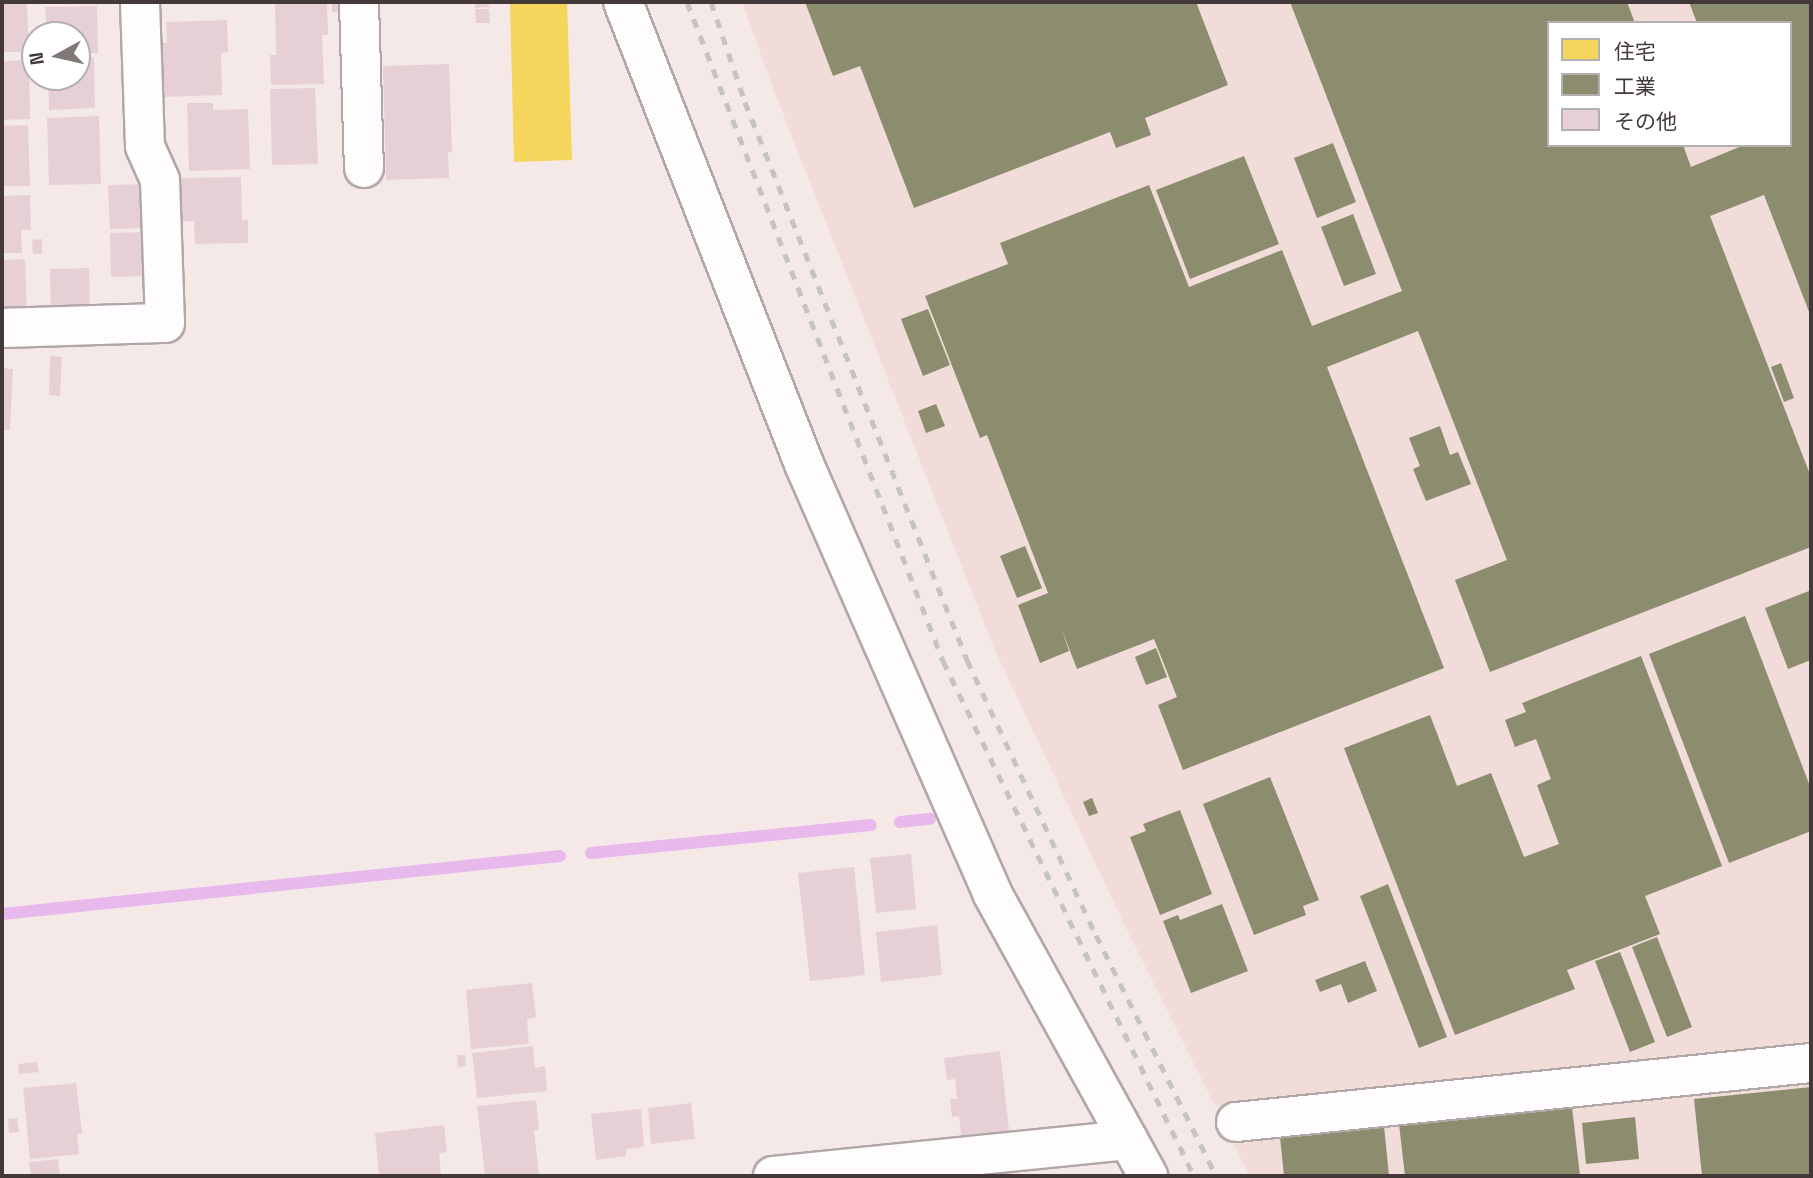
<!DOCTYPE html>
<meta charset="utf-8">
<style>
body{margin:0}
#map{position:relative;width:1813px;height:1178px;overflow:hidden;background:#f5e9e8;font-family:"Space Grotesk","Noto Sans JP",sans-serif}
div>[style]{position:absolute}
.built>*{inset:0;background:#f1dcd9}
.homes>*{inset:0;background:#f6d55c}
.industry>*{inset:0;background:#8c8c6e}
.stream>*{height:12px;margin:-6px;padding:0 6px;transform-origin:6px;border-radius:6px;background:#e8b9ed}
.building>*{inset:0;background:#e7cfd6}
.roads{filter:drop-shadow(2px 0 #b0a7a6) drop-shadow(-2px 0 #b0a7a6) drop-shadow(0 2px #b0a7a6) drop-shadow(0 -2px #b0a7a6)}
.minor>*{height:38px;margin:-19px;padding:0 19px;transform-origin:19px;border-radius:19px;background:#fefcfc}
.rail>*{height:5px;margin-top:-2.5px;transform-origin:0;background:repeating-linear-gradient(90deg,#c6c3c3 0 9px,transparent 0 18px)}
span{translate:-50% -50%;white-space:nowrap;text-align:center;line-height:1.15;-webkit-text-stroke:7px #fff;paint-order:stroke}
.frame{position:absolute;inset:0;border:4px solid #423938;pointer-events:none}
.legend{position:absolute;left:1547px;top:21px;width:245px;height:126px;box-sizing:border-box;background:#fff;border:2px solid #b3b0af;margin:0;padding:9px 12px;list-style:none;font-size:21px;color:#423938}
.legend li{display:flex;align-items:center;gap:14px;height:35px}
.legend b{width:35px;border:2px solid #b3b0af}
.north{position:absolute;left:21px;top:21px;width:70px;height:70px;box-sizing:border-box;background:#fff;border:2px solid #b3b0af;border-radius:50%;rotate:262deg;font-size:19px;font-weight:700;line-height:28px;text-align:center;color:#423938}
.north::after{content:'';display:block;margin:auto;width:24px;height:32px;background:#817776;clip-path:polygon(50% 0,100% 100%,50% 72%,0 100%)}
</style>
<div id="map">
<div class="built">
<i style="clip-path:polygon(evenodd,742px 2px,1811px 2px,1811px 1045px,1215px 1106px,1123px 922px,994px 648px,774px 91px,742px 2px,1549px 23px,1790px 23px,1790px 145px,1549px 145px,1549px 23px)"></i>
<i style="clip-path:polygon(1811px 1082px,1811px 1176px,1250px 1176px,1232px 1141px)"></i>
</div>
<div class="homes">
<i style="clip-path:polygon(510px 2px,567px 2px,572px 160px,514px 162px)"></i>
</div>
<div class="industry">
<i style="clip-path:polygon(805px 2px,1196px 2px,1228px 85px,1145px 118px,1151px 135px,1116px 148px,1110px 132px,914px 208px,860px 66px,833px 76px)"></i>
<i style="clip-path:polygon(1290px 2px,1627px 2px,1635px 23px,1549px 23px,1549px 145px,1683px 145px,1691px 167px,1744px 145px,1790px 145px,1790px 23px,1697px 23px,1689px 2px,1811px 2px,1811px 317px,1764px 195px,1710px 216px,1811px 477px,1811px 547px,1490px 672px,1455px 580px,1507px 560px,1418px 331px,1327px 367px,1444px 668px,1183px 770px,1158px 705px,1177px 697px,1154px 639px,1077px 669px,1061px 628px,1069px 651px,1040px 663px,1018px 605px,1048px 593px,987px 435px,980px 438px,925px 296px,1008px 264px,1000px 243px,1149px 185px,1189px 287px,1282px 250px,1312px 326px,1402px 291px)"></i>
<i style="clip-path:polygon(1333px 143px,1356px 202px,1317px 218px,1294px 158px)"></i>
<i style="clip-path:polygon(1244px 156px,1279px 244px,1190px 279px,1156px 190px)"></i>
<i style="clip-path:polygon(1353px 214px,1376px 274px,1344px 286px,1321px 227px)"></i>
<i style="clip-path:polygon(928px 309px,950px 365px,923px 376px,901px 319px)"></i>
<i style="clip-path:polygon(1781px 363px,1794px 398px,1784px 402px,1771px 367px)"></i>
<i style="clip-path:polygon(936px 404px,945px 426px,926px 433px,918px 411px)"></i>
<i style="clip-path:polygon(1440px 426px,1450px 455px,1458px 452px,1471px 484px,1426px 501px,1413px 469px,1420px 466px,1409px 438px)"></i>
<i style="clip-path:polygon(1025px 546px,1042px 588px,1017px 598px,1000px 556px)"></i>
<i style="clip-path:polygon(1809px 591px,1811px 660px,1788px 669px,1765px 608px)"></i>
<i style="clip-path:polygon(1745px 616px,1811px 789px,1811px 831px,1729px 863px,1649px 654px)"></i>
<i style="clip-path:polygon(1156px 648px,1167px 677px,1146px 685px,1135px 657px)"></i>
<i style="clip-path:polygon(1641px 656px,1722px 866px,1645px 896px,1660px 934px,1567px 970px,1575px 989px,1455px 1035px,1344px 748px,1430px 715px,1457px 786px,1491px 773px,1524px 857px,1559px 844px,1537px 785px,1551px 779px,1536px 739px,1515px 747px,1505px 720px,1526px 712px,1522px 703px)"></i>
<i style="clip-path:polygon(1270px 777px,1319px 900px,1303px 906px,1306px 915px,1254px 935px,1203px 804px)"></i>
<i style="clip-path:polygon(1092px 798px,1098px 813px,1089px 816px,1083px 802px)"></i>
<i style="clip-path:polygon(1180px 810px,1212px 894px,1160px 915px,1130px 837px,1146px 831px,1143px 824px)"></i>
<i style="clip-path:polygon(1388px 884px,1447px 1037px,1419px 1048px,1360px 896px)"></i>
<i style="clip-path:polygon(1222px 904px,1248px 971px,1191px 993px,1163px 921px,1178px 915px,1180px 920px)"></i>
<i style="clip-path:polygon(1657px 937px,1692px 1027px,1667px 1037px,1632px 947px)"></i>
<i style="clip-path:polygon(1620px 952px,1655px 1042px,1630px 1052px,1595px 961px)"></i>
<i style="clip-path:polygon(1365px 961px,1377px 991px,1348px 1003px,1341px 984px,1320px 992px,1315px 980px)"></i>
<i style="clip-path:polygon(1811px 1087px,1811px 1176px,1702px 1176px,1694px 1099px)"></i>
<i style="clip-path:polygon(1572px 1107px,1580px 1176px,1405px 1176px,1399px 1124px)"></i>
<i style="clip-path:polygon(1635px 1117px,1639px 1159px,1586px 1164px,1582px 1123px)"></i>
<i style="clip-path:polygon(1384px 1126px,1389px 1176px,1284px 1176px,1280px 1137px)"></i>
</div>
<div class="stream">
<i style="left:900px;top:822px;width:30px;rotate:-6deg"></i>
<i style="left:591px;top:853px;width:281px;rotate:-5.7deg"></i>
<i style="left:2px;top:914px;width:561px;rotate:-5.93deg"></i>
</div>
<div class="building">
<i style="clip-path:polygon(275px 2px,327px 2px,328px 35px,322px 35px,324px 84px,271px 85px,270px 55px,276px 55px)"></i>
<i style="clip-path:polygon(332px 2px,347px 2px,347px 12px,332px 12px)"></i>
<i style="clip-path:polygon(475px 2px,489px 2px,489px 7px,475px 8px)"></i>
<i style="clip-path:polygon(2px 4px,27px 4px,29px 52px,2px 52px)"></i>
<i style="clip-path:polygon(97px 6px,98px 53px,77px 53px,77px 35px,47px 35px,45px 7px)"></i>
<i style="clip-path:polygon(475px 9px,489px 9px,490px 23px,476px 23px)"></i>
<i style="clip-path:polygon(227px 20px,228px 52px,221px 53px,222px 95px,161px 97px,159px 43px,167px 43px,166px 22px)"></i>
<i style="clip-path:polygon(77px 57px,94px 57px,95px 108px,49px 110px,48px 77px,77px 77px)"></i>
<i style="clip-path:polygon(29px 60px,30px 119px,2px 120px,2px 61px)"></i>
<i style="clip-path:polygon(449px 64px,452px 152px,448px 152px,449px 178px,386px 180px,383px 66px)"></i>
<i style="clip-path:polygon(315px 88px,318px 164px,272px 165px,270px 89px)"></i>
<i style="clip-path:polygon(187px 103px,213px 103px,213px 110px,248px 109px,250px 169px,189px 171px)"></i>
<i style="clip-path:polygon(99px 116px,101px 184px,49px 185px,47px 118px)"></i>
<i style="clip-path:polygon(28px 125px,30px 186px,2px 186px,2px 126px)"></i>
<i style="clip-path:polygon(241px 177px,242px 220px,248px 220px,248px 243px,195px 244px,194px 221px,178px 222px,177px 178px)"></i>
<i style="clip-path:polygon(145px 184px,145px 228px,110px 229px,108px 185px)"></i>
<i style="clip-path:polygon(30px 195px,31px 230px,21px 230px,22px 253px,2px 253px,2px 196px)"></i>
<i style="clip-path:polygon(146px 232px,147px 276px,111px 277px,110px 233px)"></i>
<i style="clip-path:polygon(42px 239px,42px 254px,33px 254px,32px 240px)"></i>
<i style="clip-path:polygon(25px 259px,27px 312px,2px 313px,2px 260px)"></i>
<i style="clip-path:polygon(89px 268px,90px 316px,51px 317px,50px 269px)"></i>
<i style="clip-path:polygon(50px 356px,62px 357px,60px 396px,49px 395px)"></i>
<i style="clip-path:polygon(2px 368px,13px 369px,10px 430px,2px 430px)"></i>
<i style="clip-path:polygon(911px 854px,916px 909px,876px 913px,870px 858px)"></i>
<i style="clip-path:polygon(854px 867px,865px 975px,810px 981px,798px 873px)"></i>
<i style="clip-path:polygon(937px 925px,942px 975px,881px 982px,876px 932px)"></i>
<i style="clip-path:polygon(532px 983px,536px 1017px,527px 1019px,529px 1044px,471px 1049px,466px 990px)"></i>
<i style="clip-path:polygon(533px 1046px,535px 1068px,545px 1066px,547px 1091px,477px 1098px,472px 1053px)"></i>
<i style="clip-path:polygon(1000px 1051px,1010px 1138px,962px 1143px,959px 1116px,952px 1117px,950px 1099px,957px 1099px,955px 1079px,947px 1080px,944px 1058px)"></i>
<i style="clip-path:polygon(457px 1055px,465px 1055px,466px 1066px,458px 1067px)"></i>
<i style="clip-path:polygon(37px 1062px,39px 1072px,19px 1074px,18px 1064px)"></i>
<i style="clip-path:polygon(76px 1083px,82px 1134px,77px 1134px,79px 1154px,30px 1159px,23px 1088px)"></i>
<i style="clip-path:polygon(536px 1100px,539px 1130px,534px 1130px,539px 1176px,485px 1176px,477px 1106px)"></i>
<i style="clip-path:polygon(691px 1103px,695px 1139px,651px 1144px,648px 1108px)"></i>
<i style="clip-path:polygon(641px 1109px,644px 1147px,626px 1149px,626px 1156px,596px 1160px,591px 1114px)"></i>
<i style="clip-path:polygon(17px 1118px,19px 1132px,9px 1133px,8px 1119px)"></i>
<i style="clip-path:polygon(444px 1125px,447px 1152px,439px 1153px,441px 1176px,379px 1176px,375px 1133px)"></i>
<i style="clip-path:polygon(58px 1159px,60px 1176px,31px 1176px,29px 1162px)"></i>
</div>
<div class="roads">
<div class="minor">
<i style="left:359px;top:2px;width:166px;rotate:88.3deg"></i>
<i style="left:623px;top:2px;width:496px;rotate:68.6deg"></i>
<i style="left:804px;top:464px;width:468px;rotate:66.3deg"></i>
<i style="left:992px;top:893px;width:323px;rotate:61.1deg"></i>
<i style="left:2px;top:328px;width:163px;rotate:-1.8deg"></i>
<i style="left:165px;top:323px;width:143px;rotate:-92deg"></i>
<i style="left:160px;top:180px;width:37px;rotate:-114deg"></i>
<i style="left:145px;top:146px;width:144px;rotate:-92deg"></i>
<i style="left:1236px;top:1122px;width:578px;rotate:-5.86deg"></i>
<i style="left:773px;top:1176px;width:357px;rotate:-5.8deg"></i>
</div>
</div>
<div class="rail">
<i style="left:687px;top:2px;width:707px;rotate:68.77deg"></i>
<i style="left:943px;top:661px;width:573px;rotate:64.02deg"></i>
<i style="left:711px;top:2px;width:106px;rotate:71.2deg"></i>
<i style="left:745px;top:102px;width:601px;rotate:68.3deg"></i>
<i style="left:967px;top:660px;width:304px;rotate:64.9deg"></i>
<i style="left:1096px;top:935px;width:269px;rotate:63.5deg"></i>
</div>
<div class="frame"></div>
<ul class="legend">
<li><b style="height:19px;background:#f6d55c"></b>住宅</li>
<li><b style="height:19px;background:#8c8c6e"></b>工業</li>
<li><b style="height:19px;background:#e7cfd6"></b>その他</li>
</ul>
<div class="north">N</div>
</div>
